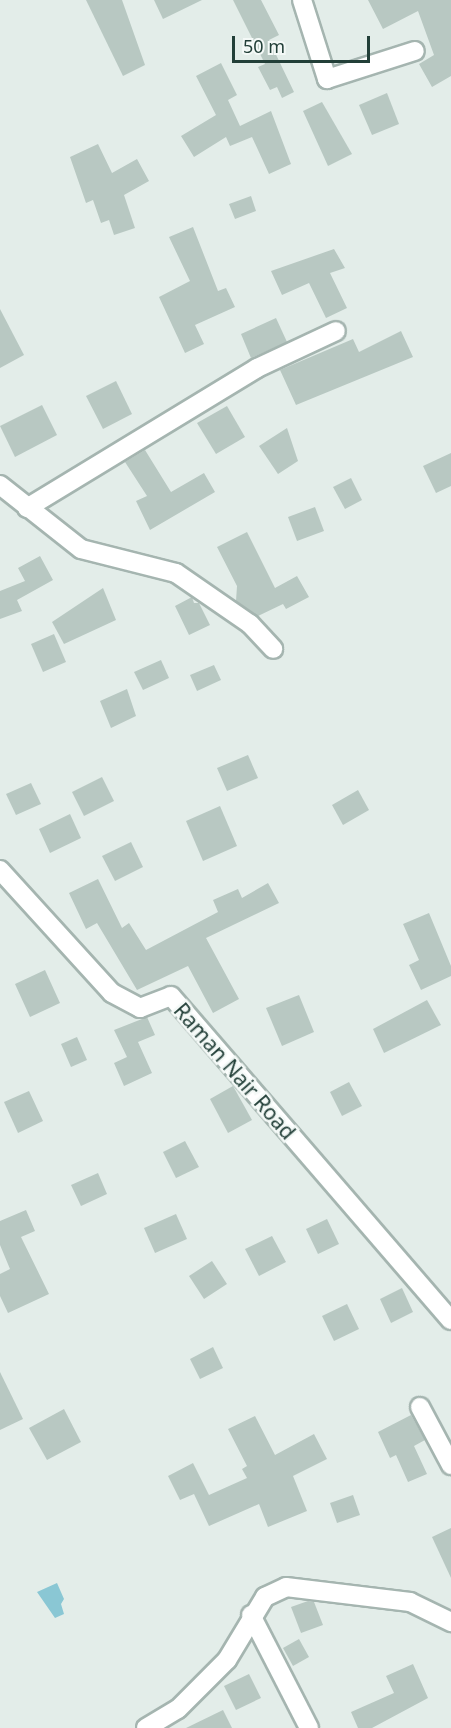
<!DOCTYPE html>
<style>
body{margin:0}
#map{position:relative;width:451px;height:1728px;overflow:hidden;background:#e3ede9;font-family:"Noto Sans",sans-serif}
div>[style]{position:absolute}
.water>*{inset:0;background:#8ac7d4}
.building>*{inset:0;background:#b8c8c2}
.roads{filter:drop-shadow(2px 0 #a5b5b0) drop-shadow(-2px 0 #a5b5b0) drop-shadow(0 2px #a5b5b0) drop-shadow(0 -2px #a5b5b0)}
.street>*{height:18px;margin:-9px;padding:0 9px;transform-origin:9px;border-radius:9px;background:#fff}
span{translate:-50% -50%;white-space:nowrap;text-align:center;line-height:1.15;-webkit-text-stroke:5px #f4f9f7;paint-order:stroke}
.street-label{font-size:21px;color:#223f38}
.scale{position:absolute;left:232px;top:36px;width:138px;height:27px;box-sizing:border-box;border:3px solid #223f38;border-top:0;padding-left:8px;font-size:18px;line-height:21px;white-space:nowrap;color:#223f38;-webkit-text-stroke:4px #f4f9f7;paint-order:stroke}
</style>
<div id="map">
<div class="water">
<i style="clip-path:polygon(57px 1583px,64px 1599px,61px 1604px,64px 1614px,55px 1618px,37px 1592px)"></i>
</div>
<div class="building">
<i style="clip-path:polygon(86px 0,122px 0,145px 65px,123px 76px)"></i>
<i style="clip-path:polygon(154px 0,202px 0,163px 19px)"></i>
<i style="clip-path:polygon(233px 0,261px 0,279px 35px,269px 40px,294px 92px,282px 98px,277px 87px,270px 90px,258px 67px,265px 64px)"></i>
<i style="clip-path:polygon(368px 0,451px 0,451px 76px,432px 87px,419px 64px,434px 55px,418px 11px,383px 29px)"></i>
<i style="clip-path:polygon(221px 63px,237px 95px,228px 100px,240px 126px,271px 111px,291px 164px,269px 174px,252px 137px,230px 146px,226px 137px,194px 157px,181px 136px,216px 115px,196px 76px)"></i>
<i style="clip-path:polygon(387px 93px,399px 124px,372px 135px,359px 105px)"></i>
<i style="clip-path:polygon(322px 102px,352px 154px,328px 166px,303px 111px)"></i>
<i style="clip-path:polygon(98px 144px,112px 173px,137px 159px,149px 181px,124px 195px,135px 228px,114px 235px,109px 220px,101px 223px,93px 200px,86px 203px,70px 157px)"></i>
<i style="clip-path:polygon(251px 196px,256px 211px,235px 219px,229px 204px)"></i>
<i style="clip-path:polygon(193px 227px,218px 291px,226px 288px,235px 307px,195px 325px,204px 344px,185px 353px,159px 297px,190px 281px,169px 237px)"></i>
<i style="clip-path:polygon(334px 249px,345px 268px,330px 273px,347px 308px,326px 318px,309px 283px,282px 295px,271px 271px)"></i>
<i style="clip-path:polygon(0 309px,24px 355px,0 368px)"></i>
<i style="clip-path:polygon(276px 318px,287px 342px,251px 358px,241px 334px)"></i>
<i style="clip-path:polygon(401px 331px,413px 357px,296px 405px,280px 370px,353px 339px,359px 352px)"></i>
<i style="clip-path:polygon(116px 381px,132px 414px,103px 429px,86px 396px)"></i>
<i style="clip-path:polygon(42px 405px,57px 435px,15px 457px,0 426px)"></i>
<i style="clip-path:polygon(227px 406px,245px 437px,216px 454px,197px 423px)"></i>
<i style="clip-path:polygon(287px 428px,298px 461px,278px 474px,259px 446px)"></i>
<i style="clip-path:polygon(145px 450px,171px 492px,204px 473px,215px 492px,150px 530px,136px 501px,147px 496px,125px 462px)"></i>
<i style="clip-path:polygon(451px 453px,451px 486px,436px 493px,423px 466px)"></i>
<i style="clip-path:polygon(351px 478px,362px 500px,345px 509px,333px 487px)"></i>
<i style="clip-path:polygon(315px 507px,324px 531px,297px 541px,288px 517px)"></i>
<i style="clip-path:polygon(247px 532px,275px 588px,297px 576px,309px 597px,286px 609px,283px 604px,258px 616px,236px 601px,237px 586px,217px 547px)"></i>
<i style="clip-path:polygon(40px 556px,53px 580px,17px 600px,22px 611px,0 619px,0 591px,25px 581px,18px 568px)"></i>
<i style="clip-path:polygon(103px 588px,116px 620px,64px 644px,52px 622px)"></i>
<i style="clip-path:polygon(192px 597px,194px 603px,199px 603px,210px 625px,189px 635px,175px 606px)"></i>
<i style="clip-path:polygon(54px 634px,66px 662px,43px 672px,31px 644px)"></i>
<i style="clip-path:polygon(161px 660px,169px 678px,143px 690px,134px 672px)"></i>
<i style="clip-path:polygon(214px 665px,221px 680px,197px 691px,190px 675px)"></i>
<i style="clip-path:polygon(127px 689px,136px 716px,111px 728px,100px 701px)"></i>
<i style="clip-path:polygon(248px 755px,258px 778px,227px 791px,217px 768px)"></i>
<i style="clip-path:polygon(102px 777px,114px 801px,84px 816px,72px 792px)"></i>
<i style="clip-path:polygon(31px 783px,41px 804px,16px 815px,6px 794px)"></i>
<i style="clip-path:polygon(358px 790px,369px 810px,343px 825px,332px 805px)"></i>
<i style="clip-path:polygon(220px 806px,237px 846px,203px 861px,186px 821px)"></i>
<i style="clip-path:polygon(70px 814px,81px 838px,50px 853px,39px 829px)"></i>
<i style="clip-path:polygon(131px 842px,143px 867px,115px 881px,102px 856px)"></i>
<i style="clip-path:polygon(98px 879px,122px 928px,129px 923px,146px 950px,218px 912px,213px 900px,238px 889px,242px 898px,268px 883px,279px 903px,206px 938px,239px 999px,213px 1013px,188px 966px,137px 990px,97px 923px,86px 929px,69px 893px)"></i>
<i style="clip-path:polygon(429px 913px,451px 966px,451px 976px,421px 990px,409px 965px,419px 960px,403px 924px)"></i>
<i style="clip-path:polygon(45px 970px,60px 1003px,30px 1017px,15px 984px)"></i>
<i style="clip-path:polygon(299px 995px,314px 1032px,282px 1046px,266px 1008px)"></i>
<i style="clip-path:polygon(427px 1000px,441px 1025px,384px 1053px,373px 1029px)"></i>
<i style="clip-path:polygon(147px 1017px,155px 1035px,138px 1042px,152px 1073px,124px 1086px,114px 1063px,127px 1057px,114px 1030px)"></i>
<i style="clip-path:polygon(77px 1037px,87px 1060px,71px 1067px,61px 1044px)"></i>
<i style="clip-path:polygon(349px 1082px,362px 1106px,342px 1116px,330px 1092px)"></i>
<i style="clip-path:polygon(233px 1086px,252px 1120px,228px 1133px,210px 1099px)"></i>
<i style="clip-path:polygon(29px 1091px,43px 1121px,18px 1133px,4px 1102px)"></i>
<i style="clip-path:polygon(185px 1141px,199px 1167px,176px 1178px,163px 1152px)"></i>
<i style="clip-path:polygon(98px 1173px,107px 1194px,81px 1206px,71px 1185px)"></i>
<i style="clip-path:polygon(26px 1210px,35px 1231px,21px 1237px,49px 1294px,8px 1313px,0 1296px,0 1274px,10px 1269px,0 1245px,0 1221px)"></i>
<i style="clip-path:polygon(176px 1214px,187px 1239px,155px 1253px,144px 1228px)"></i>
<i style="clip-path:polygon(327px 1219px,339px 1244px,318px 1254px,306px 1229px)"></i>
<i style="clip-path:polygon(272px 1236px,286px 1262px,259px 1276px,245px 1249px)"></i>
<i style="clip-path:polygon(212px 1261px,227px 1284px,204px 1299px,189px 1276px)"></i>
<i style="clip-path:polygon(402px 1288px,413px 1312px,391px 1323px,380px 1299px)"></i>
<i style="clip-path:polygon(347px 1304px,359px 1329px,334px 1341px,322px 1316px)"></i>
<i style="clip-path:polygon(213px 1347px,223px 1368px,200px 1379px,190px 1359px)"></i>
<i style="clip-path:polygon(0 1372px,23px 1419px,0 1430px)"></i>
<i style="clip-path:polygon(64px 1409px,81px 1442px,47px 1460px,29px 1428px)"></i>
<i style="clip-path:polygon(411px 1415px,425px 1440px,414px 1446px,427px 1474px,408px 1482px,396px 1455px,390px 1458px,378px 1432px)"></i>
<i style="clip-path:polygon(255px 1416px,275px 1455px,314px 1434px,327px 1459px,293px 1476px,307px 1511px,268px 1527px,259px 1504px,209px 1526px,194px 1494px,180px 1500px,168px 1476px,193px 1463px,209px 1495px,247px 1478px,242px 1469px,247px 1466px,228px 1429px)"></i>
<i style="clip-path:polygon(353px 1495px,360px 1515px,337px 1523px,330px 1503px)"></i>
<i style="clip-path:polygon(451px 1528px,451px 1578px,432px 1537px)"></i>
<i style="clip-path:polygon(308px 1601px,314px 1602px,323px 1625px,301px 1633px,291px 1607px)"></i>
<i style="clip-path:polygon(299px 1639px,309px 1657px,293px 1666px,283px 1648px)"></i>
<i style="clip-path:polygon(413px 1664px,428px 1698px,372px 1728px,358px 1728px,351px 1712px,394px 1693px,386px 1676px)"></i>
<i style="clip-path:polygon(249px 1674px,261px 1698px,236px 1710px,224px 1686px)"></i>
<i style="clip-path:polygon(223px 1710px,232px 1728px,186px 1728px)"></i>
</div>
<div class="roads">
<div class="street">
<i style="left:302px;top:0;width:83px;rotate:72.4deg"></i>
<i style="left:327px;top:79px;width:92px;rotate:-17.7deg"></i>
<i style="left:0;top:485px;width:103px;rotate:38.3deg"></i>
<i style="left:81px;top:549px;width:98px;rotate:14.2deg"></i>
<i style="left:176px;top:573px;width:90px;rotate:34.6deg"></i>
<i style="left:250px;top:624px;width:34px;rotate:47deg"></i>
<i style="left:27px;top:508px;width:269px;rotate:-31.3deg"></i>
<i style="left:257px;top:368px;width:87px;rotate:-25.1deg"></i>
<i style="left:0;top:870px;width:166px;rotate:47.7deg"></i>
<i style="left:112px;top:993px;width:32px;rotate:28deg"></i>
<i style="left:140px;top:1008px;width:33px;rotate:-21deg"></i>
<i style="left:171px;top:996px;width:428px;rotate:49.2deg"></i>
<i style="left:420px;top:1407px;width:66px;rotate:61.9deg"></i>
<i style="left:251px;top:1615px;width:127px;rotate:62.8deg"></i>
<i style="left:146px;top:1728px;width:37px;rotate:-31deg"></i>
<i style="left:178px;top:1709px;width:69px;rotate:-45deg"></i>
<i style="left:227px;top:1660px;width:74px;rotate:-58.9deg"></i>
<i style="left:265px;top:1597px;width:23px;rotate:-25deg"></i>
<i style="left:286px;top:1587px;width:125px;rotate:6.9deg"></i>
<i style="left:410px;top:1602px;width:46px;rotate:26deg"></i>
</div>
</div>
<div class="street-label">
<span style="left:235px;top:1071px;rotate:49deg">Raman Nair Road</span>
</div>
<div class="scale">50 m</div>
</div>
